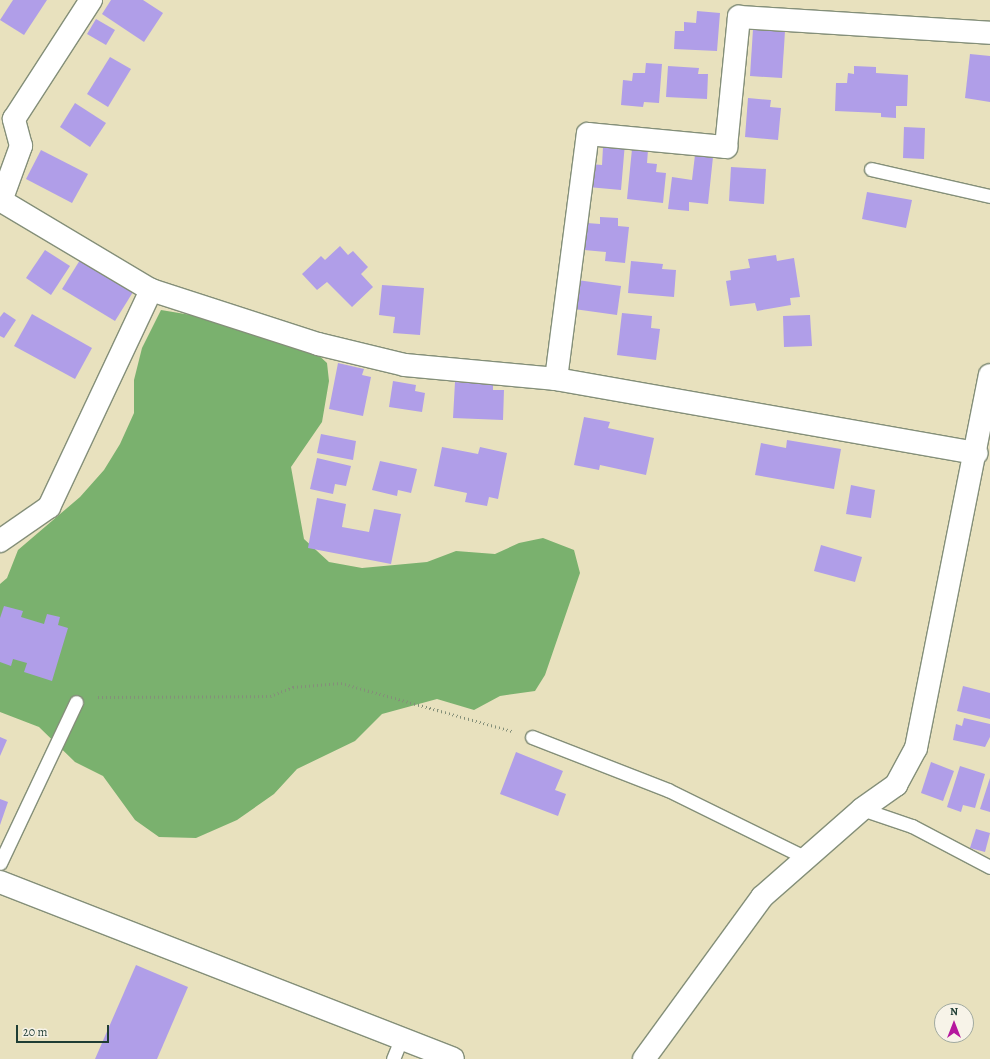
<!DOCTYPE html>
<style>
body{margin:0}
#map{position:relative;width:990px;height:1059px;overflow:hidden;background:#e8e1be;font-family:Alegreya,serif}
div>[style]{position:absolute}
.forest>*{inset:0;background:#7ab16e}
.building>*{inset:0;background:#b09ee8}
.path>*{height:2.5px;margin-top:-1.25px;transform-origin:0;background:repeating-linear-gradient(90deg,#848f79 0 1px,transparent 0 4px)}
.roads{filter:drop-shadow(1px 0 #848f79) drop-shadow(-1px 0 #848f79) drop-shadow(0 1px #848f79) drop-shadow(0 -1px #848f79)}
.lane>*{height:13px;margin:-6.5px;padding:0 6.5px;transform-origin:6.5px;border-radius:6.5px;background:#fff}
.street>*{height:22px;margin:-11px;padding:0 11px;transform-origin:11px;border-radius:11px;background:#fff}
span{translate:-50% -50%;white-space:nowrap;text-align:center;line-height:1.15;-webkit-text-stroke:3.5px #f7f3e8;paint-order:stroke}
.north{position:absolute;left:934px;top:1003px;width:40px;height:40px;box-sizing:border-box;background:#f7f3e8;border:1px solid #a1aaa0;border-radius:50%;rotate:0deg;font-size:11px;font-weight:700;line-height:16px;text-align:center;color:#1f3d34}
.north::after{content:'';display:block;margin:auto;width:14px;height:18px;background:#b5179e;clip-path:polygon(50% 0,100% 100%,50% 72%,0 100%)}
.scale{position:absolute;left:16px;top:1025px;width:93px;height:18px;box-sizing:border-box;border:2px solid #1f3d34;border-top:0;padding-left:5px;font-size:12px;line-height:14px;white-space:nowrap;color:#1f3d34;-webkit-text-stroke:3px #f7f3e8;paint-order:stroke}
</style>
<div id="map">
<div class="forest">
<i style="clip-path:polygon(161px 310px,191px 315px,314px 351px,327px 363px,329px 381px,322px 422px,291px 467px,304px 539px,329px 562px,362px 568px,427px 562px,456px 551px,495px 554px,519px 543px,543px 538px,574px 550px,580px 573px,545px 675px,535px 691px,500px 696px,474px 710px,437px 699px,382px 714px,355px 741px,297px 769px,274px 794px,237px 820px,196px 838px,159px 837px,135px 820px,103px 776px,75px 762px,39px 727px,0 712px,0 584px,7px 578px,18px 550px,80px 497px,104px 470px,120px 444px,134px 413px,134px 380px,142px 348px)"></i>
</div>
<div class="building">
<i style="clip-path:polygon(13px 0,47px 0,24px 35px,0 20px)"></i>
<i style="clip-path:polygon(111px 0,143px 0,163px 13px,144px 42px,102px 14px)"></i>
<i style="clip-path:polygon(697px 11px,720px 13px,717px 51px,674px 49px,675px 31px,684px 31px,684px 22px,696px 23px)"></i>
<i style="clip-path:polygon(96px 19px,115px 30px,106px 45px,87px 34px)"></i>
<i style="clip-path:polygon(753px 29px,785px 31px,782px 78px,750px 76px)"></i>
<i style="clip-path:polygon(970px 54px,990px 56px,990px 102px,965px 98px)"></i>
<i style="clip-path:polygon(110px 57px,131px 69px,108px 107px,87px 94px)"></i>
<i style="clip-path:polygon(646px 63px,662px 64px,659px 103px,644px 102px,643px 107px,621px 105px,623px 80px,632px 81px,633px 73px,645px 73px)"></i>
<i style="clip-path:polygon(668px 66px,699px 68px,698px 74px,708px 74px,707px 99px,666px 97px)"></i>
<i style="clip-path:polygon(854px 66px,876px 67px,876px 73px,908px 75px,907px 106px,896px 106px,896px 118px,881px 117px,881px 113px,835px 111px,836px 83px,847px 83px,848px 73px,854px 74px)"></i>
<i style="clip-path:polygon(748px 98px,771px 100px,770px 107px,781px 108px,778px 140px,745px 137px)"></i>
<i style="clip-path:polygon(75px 103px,106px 123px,90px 147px,60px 127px)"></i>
<i style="clip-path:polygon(904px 127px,925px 128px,924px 159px,903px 158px)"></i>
<i style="clip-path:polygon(612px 142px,625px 143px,621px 190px,588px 187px,590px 164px,602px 165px,603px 147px,612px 148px)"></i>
<i style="clip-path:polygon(632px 149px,648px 150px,647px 163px,657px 164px,656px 172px,666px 173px,663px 203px,627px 199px)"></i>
<i style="clip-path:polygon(41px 150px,88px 174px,72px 203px,26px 179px)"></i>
<i style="clip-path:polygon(695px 155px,713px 157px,708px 204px,689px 202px,689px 211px,668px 209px,672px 177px,692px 180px)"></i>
<i style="clip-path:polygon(731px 167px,766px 169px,764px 204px,729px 201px)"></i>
<i style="clip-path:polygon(867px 192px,912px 200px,906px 228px,862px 219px)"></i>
<i style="clip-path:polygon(600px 217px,618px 218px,618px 226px,629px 227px,625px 263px,605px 261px,606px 252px,584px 250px,587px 223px,600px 224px)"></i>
<i style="clip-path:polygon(340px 246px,348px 255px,353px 251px,368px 267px,361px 274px,373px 287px,352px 307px,327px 282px,317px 290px,302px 274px,321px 256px,325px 260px)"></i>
<i style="clip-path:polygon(45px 250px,70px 266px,51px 295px,26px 278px)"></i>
<i style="clip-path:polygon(776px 255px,777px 261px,794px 258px,800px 297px,790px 298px,791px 305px,757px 311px,755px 303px,730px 306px,726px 281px,731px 280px,730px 271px,750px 268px,748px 259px)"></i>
<i style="clip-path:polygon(80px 260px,133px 292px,115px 321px,62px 289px)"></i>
<i style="clip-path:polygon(631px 261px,663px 264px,662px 269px,676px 270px,674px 297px,628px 293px)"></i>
<i style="clip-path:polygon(577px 280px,621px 286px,617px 315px,574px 309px)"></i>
<i style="clip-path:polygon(382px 285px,424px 288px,420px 335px,393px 333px,395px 317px,379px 315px)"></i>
<i style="clip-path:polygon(4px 312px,16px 320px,4px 338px,0 336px,0 317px)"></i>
<i style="clip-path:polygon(622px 313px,652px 316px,651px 328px,660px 329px,656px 360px,617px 355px)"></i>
<i style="clip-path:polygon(32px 314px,92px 348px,75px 379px,14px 346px)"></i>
<i style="clip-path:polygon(810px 315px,812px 346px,784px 347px,783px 316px)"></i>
<i style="clip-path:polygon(338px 363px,364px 369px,362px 375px,371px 377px,363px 416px,329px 409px)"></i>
<i style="clip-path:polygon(393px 381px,416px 385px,415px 391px,425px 393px,422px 412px,389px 407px)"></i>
<i style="clip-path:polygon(455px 382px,493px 384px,493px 390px,504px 390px,503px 420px,453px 418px)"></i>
<i style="clip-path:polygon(584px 417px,610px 422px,608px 428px,654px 438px,646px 475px,600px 465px,599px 470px,574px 465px)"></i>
<i style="clip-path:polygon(321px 434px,356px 441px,353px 460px,317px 453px)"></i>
<i style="clip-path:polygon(787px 440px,841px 449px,834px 489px,755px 475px,761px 443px,786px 448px)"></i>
<i style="clip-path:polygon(442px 447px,478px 454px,480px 447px,507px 453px,498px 499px,489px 497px,487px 506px,465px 502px,467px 493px,434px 486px)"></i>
<i style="clip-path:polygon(317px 458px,351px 466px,346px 486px,335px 484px,333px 494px,310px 489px)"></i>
<i style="clip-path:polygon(380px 461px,417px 469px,411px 493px,398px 490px,397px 496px,372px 490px)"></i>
<i style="clip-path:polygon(851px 485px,875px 490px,871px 518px,846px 514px)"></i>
<i style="clip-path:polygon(317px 498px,346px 504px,342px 527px,369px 532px,374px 509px,401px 514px,391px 564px,308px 548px)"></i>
<i style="clip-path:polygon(821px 545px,862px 557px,855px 582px,814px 571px)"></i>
<i style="clip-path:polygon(4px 606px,23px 611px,21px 617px,44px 624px,47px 614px,60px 617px,58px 625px,68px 628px,52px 681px,24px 672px,27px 663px,13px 659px,11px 666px,0 662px,0 618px)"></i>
<i style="clip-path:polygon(963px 686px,990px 693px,990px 719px,957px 711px)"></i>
<i style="clip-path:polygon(964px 718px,990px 724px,990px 737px,985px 747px,953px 740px,956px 724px,962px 726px)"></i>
<i style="clip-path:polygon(0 737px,7px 740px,0 756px)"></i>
<i style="clip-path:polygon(516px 752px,563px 771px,555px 790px,566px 794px,558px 816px,500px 794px)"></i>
<i style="clip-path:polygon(931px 762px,954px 771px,943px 801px,921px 793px)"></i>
<i style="clip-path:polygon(960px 766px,985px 774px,975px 808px,963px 805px,961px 812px,947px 807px)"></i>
<i style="clip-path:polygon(990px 778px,990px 812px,980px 809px)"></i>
<i style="clip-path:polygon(0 799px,8px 802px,0 825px)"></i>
<i style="clip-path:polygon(976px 829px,990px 833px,985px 852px,970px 848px)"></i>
<i style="clip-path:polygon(136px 965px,188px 987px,157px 1059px,95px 1059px)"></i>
</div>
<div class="path">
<i style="left:98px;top:697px;width:172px;rotate:-0.3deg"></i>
<i style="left:270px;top:696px;width:25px;rotate:-21deg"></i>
<i style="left:293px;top:687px;width:48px;rotate:-4.8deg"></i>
<i style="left:341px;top:683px;width:178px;rotate:15.7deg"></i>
</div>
<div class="roads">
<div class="lane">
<i style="left:871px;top:169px;width:122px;rotate:12.8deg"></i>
<i style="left:532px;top:737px;width:146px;rotate:21.3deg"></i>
<i style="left:668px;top:790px;width:156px;rotate:26.2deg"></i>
<i style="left:862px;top:809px;width:53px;rotate:18.8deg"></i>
<i style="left:912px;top:826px;width:88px;rotate:27.7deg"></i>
<i style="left:0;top:863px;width:178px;rotate:-64.7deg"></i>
<i style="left:393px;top:1059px;width:22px;rotate:-68deg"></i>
</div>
<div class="street">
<i style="left:0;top:200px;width:176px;rotate:30.8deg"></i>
<i style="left:151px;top:290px;width:176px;rotate:17.9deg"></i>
<i style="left:318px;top:344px;width:89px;rotate:13.6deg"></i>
<i style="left:405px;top:365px;width:152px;rotate:5.3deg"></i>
<i style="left:556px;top:379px;width:427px;rotate:10deg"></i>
<i style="left:1px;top:201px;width:59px;rotate:-70deg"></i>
<i style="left:21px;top:146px;width:28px;rotate:-105deg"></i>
<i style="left:14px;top:119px;width:142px;rotate:-57.1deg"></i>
<i style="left:556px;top:379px;width:247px;rotate:-82.6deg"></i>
<i style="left:588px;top:134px;width:139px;rotate:5.4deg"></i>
<i style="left:726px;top:147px;width:131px;rotate:-84.3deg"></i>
<i style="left:739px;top:17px;width:252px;rotate:3.6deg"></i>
<i style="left:0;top:541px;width:60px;rotate:-34.8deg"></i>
<i style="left:49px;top:507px;width:240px;rotate:-64.8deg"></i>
<i style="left:0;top:882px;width:486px;rotate:21.3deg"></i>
<i style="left:644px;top:1059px;width:200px;rotate:-53.9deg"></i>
<i style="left:762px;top:897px;width:133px;rotate:-41.3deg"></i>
<i style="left:862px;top:809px;width:42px;rotate:-35.2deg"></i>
<i style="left:896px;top:785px;width:42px;rotate:-61.6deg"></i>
<i style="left:916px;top:748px;width:380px;rotate:-78.8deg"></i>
</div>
</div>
<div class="north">N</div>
<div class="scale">20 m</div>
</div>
